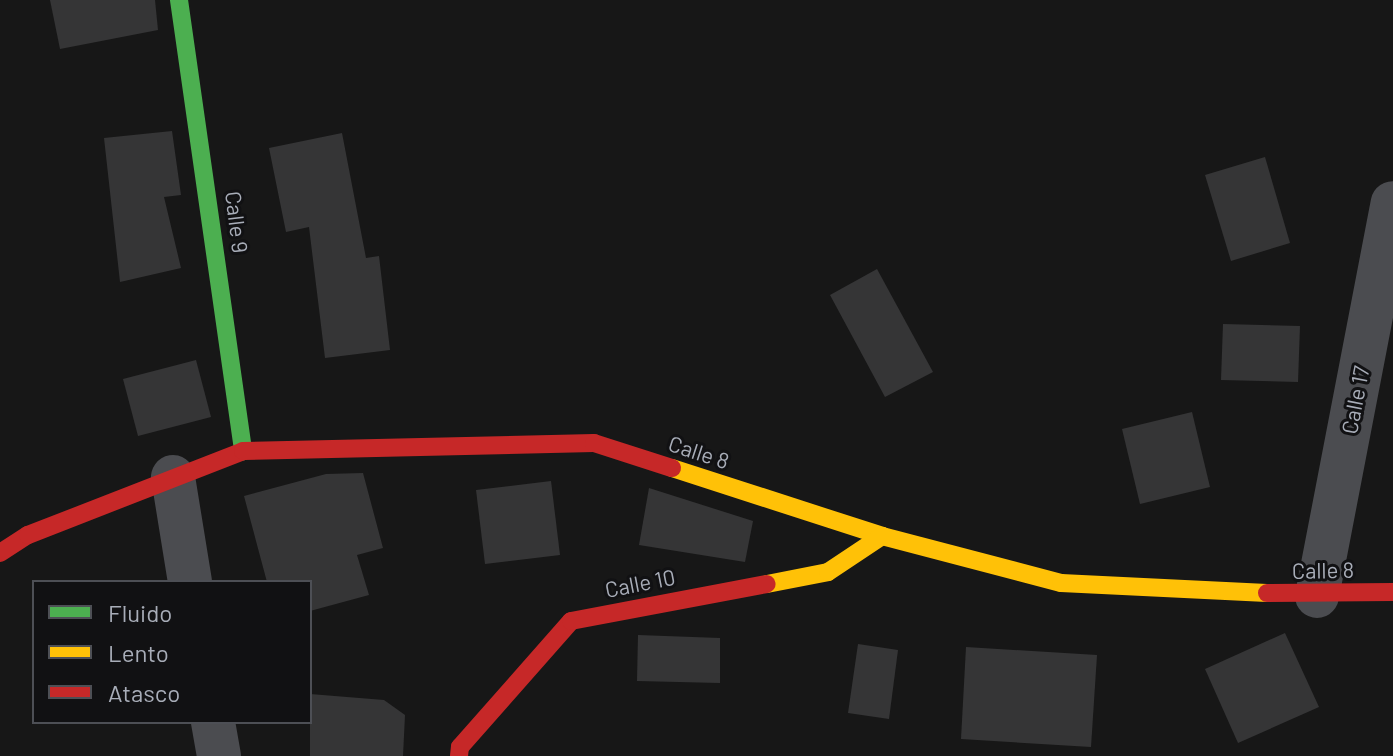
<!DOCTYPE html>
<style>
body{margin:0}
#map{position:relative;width:1393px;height:756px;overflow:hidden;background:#171717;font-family:Barlow,sans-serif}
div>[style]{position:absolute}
.building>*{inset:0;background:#353536}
.street>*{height:44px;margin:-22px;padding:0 22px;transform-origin:22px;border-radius:22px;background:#4b4c50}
.fast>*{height:18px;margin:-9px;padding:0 9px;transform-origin:9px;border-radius:9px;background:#4caf50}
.slow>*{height:18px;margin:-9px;padding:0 9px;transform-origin:9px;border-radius:9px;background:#ffc107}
.jam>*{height:18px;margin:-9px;padding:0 9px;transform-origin:9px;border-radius:9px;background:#c62828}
span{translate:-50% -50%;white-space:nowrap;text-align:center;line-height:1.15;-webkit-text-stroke:6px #111113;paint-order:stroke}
.street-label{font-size:22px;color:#a8adb8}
.legend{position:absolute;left:32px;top:580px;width:280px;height:144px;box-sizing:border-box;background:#111113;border:2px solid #4d4f55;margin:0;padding:10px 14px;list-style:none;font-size:24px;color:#a8adb8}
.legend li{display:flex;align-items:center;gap:16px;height:40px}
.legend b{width:40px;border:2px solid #4d4f55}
</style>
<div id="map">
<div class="building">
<i style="clip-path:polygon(50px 0,155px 0,158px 30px,60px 49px)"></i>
<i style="clip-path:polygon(172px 131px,181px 195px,164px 197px,181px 268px,120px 282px,104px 138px)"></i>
<i style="clip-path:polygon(342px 133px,366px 258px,379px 256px,390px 350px,325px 358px,309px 227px,286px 232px,269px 148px)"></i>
<i style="clip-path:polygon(1265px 157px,1290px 243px,1231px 261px,1205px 175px)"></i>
<i style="clip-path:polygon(877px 269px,933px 372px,885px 397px,830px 295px)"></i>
<i style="clip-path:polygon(1223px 324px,1300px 326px,1298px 382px,1221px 380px)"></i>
<i style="clip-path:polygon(196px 360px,211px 417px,138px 436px,123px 379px)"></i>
<i style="clip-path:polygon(1192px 412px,1210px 487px,1140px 504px,1122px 429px)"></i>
<i style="clip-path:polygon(363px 473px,383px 548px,357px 555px,369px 595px,310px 611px,310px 582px,267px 582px,244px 496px,326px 474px)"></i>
<i style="clip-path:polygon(551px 481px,560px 555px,485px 564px,476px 490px)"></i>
<i style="clip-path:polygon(649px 488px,753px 521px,745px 562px,639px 545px)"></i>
<i style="clip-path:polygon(1285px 633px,1319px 707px,1238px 743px,1205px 669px)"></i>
<i style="clip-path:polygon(638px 635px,720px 638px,720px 683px,637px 681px)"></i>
<i style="clip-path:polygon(858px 644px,898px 650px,889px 719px,848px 713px)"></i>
<i style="clip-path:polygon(966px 647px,1097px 655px,1091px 747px,961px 739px)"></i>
<i style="clip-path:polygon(310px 694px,384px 700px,405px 715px,403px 756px,310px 756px)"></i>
</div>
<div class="street">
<i style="left:173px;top:477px;width:106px;rotate:80.8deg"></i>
<i style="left:1317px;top:596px;width:400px;rotate:-79.1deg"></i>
<i style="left:213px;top:722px;width:35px;rotate:80deg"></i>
</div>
<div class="fast">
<i style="left:179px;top:0;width:456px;rotate:81.9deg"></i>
</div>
<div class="slow">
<i style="left:672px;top:468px;width:221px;rotate:17.9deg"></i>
<i style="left:882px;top:536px;width:185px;rotate:14.7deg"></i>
<i style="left:1061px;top:583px;width:206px;rotate:2.8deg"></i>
<i style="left:767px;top:584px;width:62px;rotate:-11.1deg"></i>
<i style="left:828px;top:572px;width:65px;rotate:-33.7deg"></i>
</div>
<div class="jam">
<i style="left:0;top:553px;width:33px;rotate:-33deg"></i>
<i style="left:28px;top:535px;width:231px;rotate:-21.3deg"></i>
<i style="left:243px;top:451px;width:351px;rotate:-1.3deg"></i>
<i style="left:594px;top:443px;width:82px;rotate:17.8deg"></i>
<i style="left:1267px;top:593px;width:126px;rotate:-0.5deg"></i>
<i style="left:459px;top:756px;width:9px;rotate:-84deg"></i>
<i style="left:460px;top:747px;width:168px;rotate:-48.6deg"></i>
<i style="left:571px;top:621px;width:199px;rotate:-10.7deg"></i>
</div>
<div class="street-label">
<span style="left:237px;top:222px;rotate:83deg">Calle 9</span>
<span style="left:1355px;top:400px;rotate:-79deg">Calle 17</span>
<span style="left:699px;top:452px;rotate:18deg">Calle 8</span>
<span style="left:1323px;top:570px;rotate:-1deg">Calle 8</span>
<span style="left:640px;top:583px;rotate:-11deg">Calle 10</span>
</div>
<ul class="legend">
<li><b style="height:10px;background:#4caf50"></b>Fluido</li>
<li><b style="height:10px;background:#ffc107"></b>Lento</li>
<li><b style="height:10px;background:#c62828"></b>Atasco</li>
</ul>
</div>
